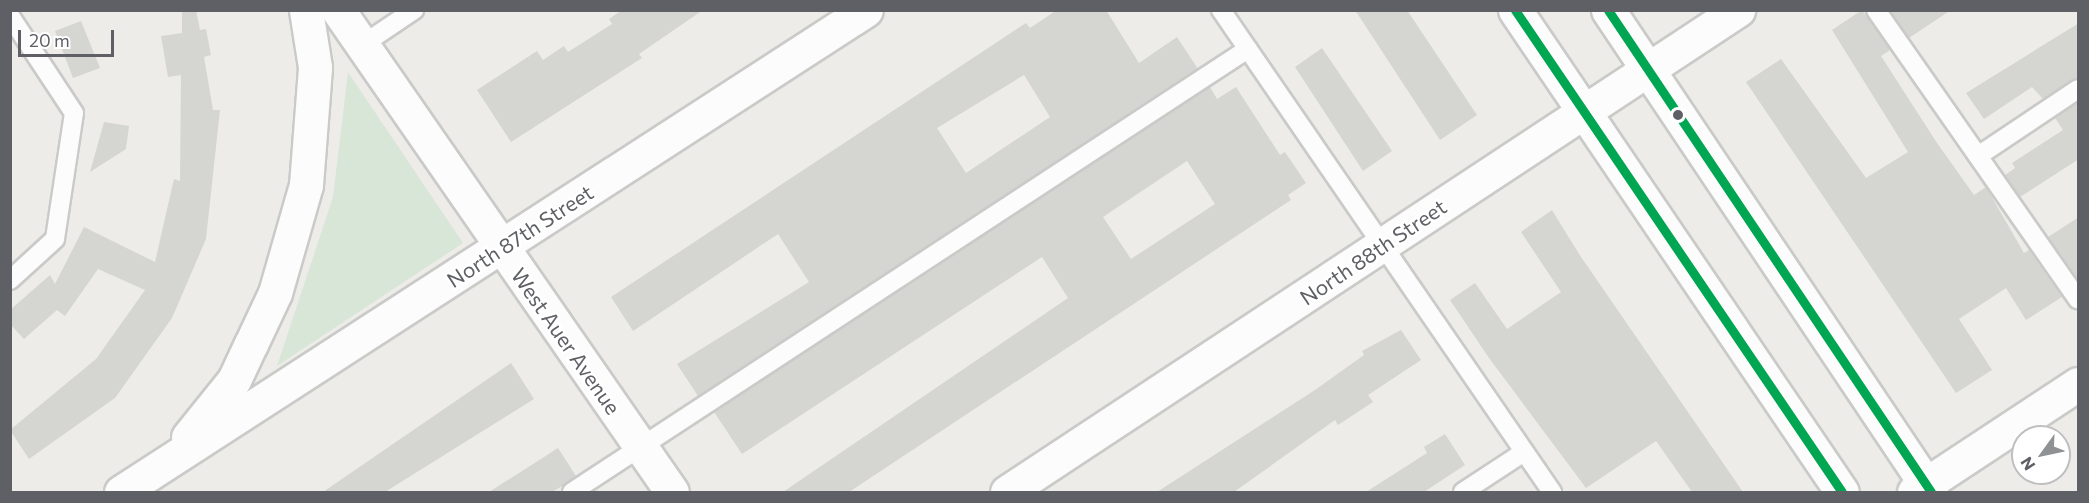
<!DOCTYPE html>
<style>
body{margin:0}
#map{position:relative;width:2089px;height:503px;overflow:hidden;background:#edece8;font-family:Commissioner,sans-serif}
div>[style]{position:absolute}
.green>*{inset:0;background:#d8e6d8}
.building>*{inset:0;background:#d5d5d2}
.roads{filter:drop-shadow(2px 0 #cacac9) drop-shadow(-2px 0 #cacac9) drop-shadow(0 2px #cacac9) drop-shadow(0 -2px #cacac9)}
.lane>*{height:18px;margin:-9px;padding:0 9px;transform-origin:9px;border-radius:9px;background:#fcfcfc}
.street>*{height:33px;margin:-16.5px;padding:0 16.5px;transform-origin:16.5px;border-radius:16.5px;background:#fcfcfc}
.secondary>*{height:33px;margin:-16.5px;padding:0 16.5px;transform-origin:16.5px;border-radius:16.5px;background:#fcfcfc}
.bus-1>*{height:9px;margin:-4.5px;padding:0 4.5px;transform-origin:4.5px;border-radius:4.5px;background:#00a651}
.dots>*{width:16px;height:16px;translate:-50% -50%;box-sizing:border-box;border:3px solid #fff;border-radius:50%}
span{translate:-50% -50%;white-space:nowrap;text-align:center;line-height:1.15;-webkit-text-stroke:5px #fff;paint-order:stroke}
.street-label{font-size:21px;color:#5e6065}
.frame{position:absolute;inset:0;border:12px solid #5e6065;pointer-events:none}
.north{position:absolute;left:2011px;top:425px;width:60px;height:60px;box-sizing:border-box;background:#fff;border:2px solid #bfbfc1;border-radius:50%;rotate:237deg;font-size:16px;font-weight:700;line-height:24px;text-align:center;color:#5e6065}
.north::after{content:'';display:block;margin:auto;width:21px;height:27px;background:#909193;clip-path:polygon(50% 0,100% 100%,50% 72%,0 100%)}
.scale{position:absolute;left:18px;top:30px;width:96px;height:27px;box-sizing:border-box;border:3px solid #5e6065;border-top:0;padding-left:8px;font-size:18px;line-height:21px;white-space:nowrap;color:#5e6065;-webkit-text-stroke:4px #fff;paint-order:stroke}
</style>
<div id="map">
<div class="green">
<i style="clip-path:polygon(348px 72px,463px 243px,277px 366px,333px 197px)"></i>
</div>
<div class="building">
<i style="clip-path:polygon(182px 10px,196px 10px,200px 30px,206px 29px,211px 55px,204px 57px,213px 110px,220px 110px,206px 239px,172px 318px,115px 398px,29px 459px,10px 430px,96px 359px,145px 290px,98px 269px,65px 316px,57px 310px,24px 339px,10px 324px,10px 310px,50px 275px,55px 284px,84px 227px,155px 262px,174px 179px,180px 181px,181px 75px,168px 77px,161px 36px,182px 33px)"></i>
<i style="clip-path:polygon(622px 10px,703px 10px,639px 54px,642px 58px,511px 142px,477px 90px,537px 51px,543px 60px,564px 46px,568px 52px,612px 24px,609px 19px)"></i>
<i style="clip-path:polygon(evenodd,1057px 10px,1106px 10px,1139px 63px,1177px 37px,1198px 69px,698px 396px,677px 364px,809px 282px,778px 234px,633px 331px,611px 297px,1026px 23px,1030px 28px,1057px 10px,1024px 75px,1050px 117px,966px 173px,937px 128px,1024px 75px)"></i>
<i style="clip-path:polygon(1355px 10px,1407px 10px,1477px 115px,1440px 140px)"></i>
<i style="clip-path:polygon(1862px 10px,1890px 50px,1881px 56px,1937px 143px,1974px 195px,1986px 187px,2024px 253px,2029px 250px,2062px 297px,2026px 320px,2006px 288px,1959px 319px,1992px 370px,1956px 393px,1746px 82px,1781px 59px,1866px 178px,1908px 152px,1832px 30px)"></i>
<i style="clip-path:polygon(1890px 10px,1951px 10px,1909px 38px)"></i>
<i style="clip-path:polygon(81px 21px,100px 68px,73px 78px,55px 31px)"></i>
<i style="clip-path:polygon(2079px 23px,2079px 78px,2043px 99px,2032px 87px,1984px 119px,1966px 93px)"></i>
<i style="clip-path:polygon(1322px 48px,1392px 151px,1363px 171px,1295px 67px)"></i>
<i style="clip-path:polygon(evenodd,1210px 87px,1217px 99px,1236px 87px,1280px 155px,1285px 152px,1306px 183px,1288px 195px,1291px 200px,849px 492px,783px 492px,1068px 298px,1042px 257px,742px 454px,714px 412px,1210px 87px,1187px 161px,1215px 204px,1131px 259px,1103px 217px,1187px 161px)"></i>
<i style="clip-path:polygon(2079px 102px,2079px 159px,2020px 197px,2005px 175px,2015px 168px,2012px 163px,2063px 130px,2055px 118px)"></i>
<i style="clip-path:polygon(104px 122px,129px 126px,126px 149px,90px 172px)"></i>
<i style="clip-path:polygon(1552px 210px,1579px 254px,1743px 492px,1692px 492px,1656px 441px,1586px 488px,1489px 358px,1450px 300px,1475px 283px,1507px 329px,1561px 292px,1521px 232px)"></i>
<i style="clip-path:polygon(2079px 217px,2079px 281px,2048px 237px)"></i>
<i style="clip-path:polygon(1401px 330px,1421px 360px,1368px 395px,1373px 402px,1338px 425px,1335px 420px,1234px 492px,1157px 492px,1315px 390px,1364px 355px,1362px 351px)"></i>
<i style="clip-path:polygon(511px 363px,534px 399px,385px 492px,323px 492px)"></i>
<i style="clip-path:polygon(1445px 434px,1465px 465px,1424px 492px,1366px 492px,1427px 453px,1424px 447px)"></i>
<i style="clip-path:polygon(558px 448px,576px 476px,564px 485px,552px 492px,489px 492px)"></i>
</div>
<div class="roads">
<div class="lane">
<i style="left:1221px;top:10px;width:585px;rotate:55.52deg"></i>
<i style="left:1876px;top:10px;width:353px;rotate:55.1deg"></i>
<i style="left:10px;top:16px;width:116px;rotate:56.6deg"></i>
<i style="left:74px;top:113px;width:127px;rotate:98.6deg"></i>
<i style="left:55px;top:239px;width:61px;rotate:137.7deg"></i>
<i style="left:362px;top:45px;width:63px;rotate:-33.9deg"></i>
<i style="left:1978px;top:156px;width:120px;rotate:-33.8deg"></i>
<i style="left:572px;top:492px;width:808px;rotate:-33.24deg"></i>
<i style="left:1463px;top:492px;width:73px;rotate:-33.3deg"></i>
</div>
<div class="street">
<i style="left:338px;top:10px;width:586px;rotate:55.28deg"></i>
<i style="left:188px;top:437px;width:73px;rotate:-51.1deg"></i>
<i style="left:234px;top:380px;width:40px;rotate:-65deg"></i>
<i style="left:251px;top:344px;width:56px;rotate:-64.8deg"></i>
<i style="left:275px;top:293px;width:112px;rotate:-74deg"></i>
<i style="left:306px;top:185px;width:118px;rotate:-85.6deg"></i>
<i style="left:315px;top:67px;width:58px;rotate:-99deg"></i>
<i style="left:121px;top:492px;width:887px;rotate:-32.9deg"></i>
<i style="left:1007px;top:492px;width:876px;rotate:-33.4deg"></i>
<i style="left:1914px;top:492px;width:196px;rotate:-33.4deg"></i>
</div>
<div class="secondary">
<i style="left:1515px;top:10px;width:582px;rotate:55.85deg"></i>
<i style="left:1608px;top:10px;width:580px;rotate:56.17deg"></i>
</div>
</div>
<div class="bus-1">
<i style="left:1515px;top:10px;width:582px;rotate:55.85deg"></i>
<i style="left:1608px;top:10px;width:580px;rotate:56.17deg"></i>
</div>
<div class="dots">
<i style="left:1678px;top:115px;background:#5e6065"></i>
</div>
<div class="street-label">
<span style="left:520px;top:236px;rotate:-33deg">North 87th Street</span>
<span style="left:1373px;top:252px;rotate:-34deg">North 88th Street</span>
<span style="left:566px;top:341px;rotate:55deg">West Auer Avenue</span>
</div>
<div class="frame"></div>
<div class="north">N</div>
<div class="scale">20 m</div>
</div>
